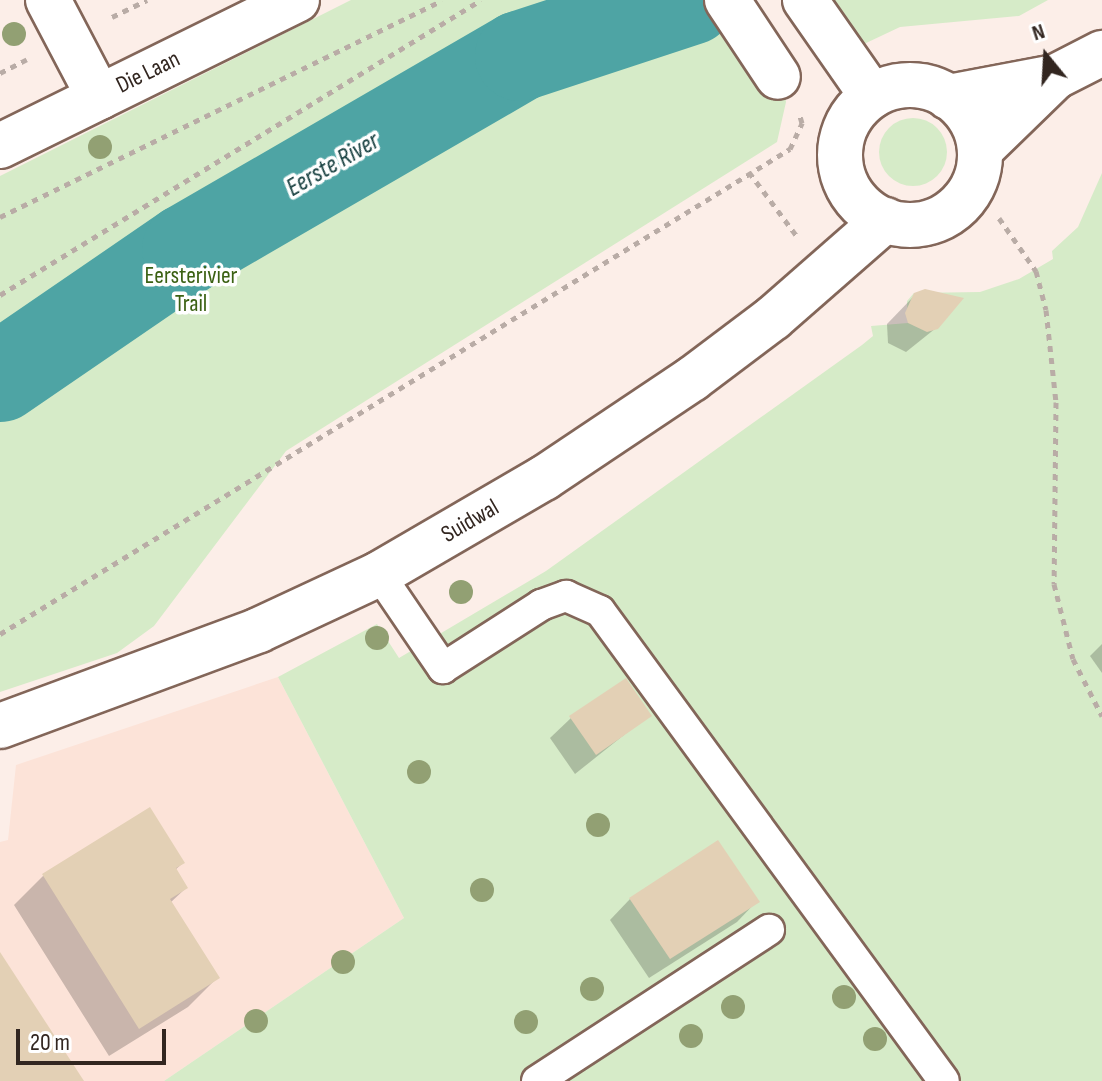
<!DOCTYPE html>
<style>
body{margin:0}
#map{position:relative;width:1102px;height:1081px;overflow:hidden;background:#fceee8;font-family:"Sofia Sans Condensed",sans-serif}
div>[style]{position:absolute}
.built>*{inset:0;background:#fce3d8}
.green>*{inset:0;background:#d6ebc8}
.round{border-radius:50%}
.shadow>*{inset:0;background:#0003}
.river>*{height:90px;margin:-45px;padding:0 45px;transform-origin:45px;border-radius:45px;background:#4ea4a4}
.building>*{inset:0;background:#e3d0b5}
.path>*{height:5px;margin-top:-2.5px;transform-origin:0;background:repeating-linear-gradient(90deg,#b9aca6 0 6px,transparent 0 12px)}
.roads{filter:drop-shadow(2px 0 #836659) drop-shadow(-2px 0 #836659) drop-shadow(0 2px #836659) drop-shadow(0 -2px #836659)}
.lane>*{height:30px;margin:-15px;padding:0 15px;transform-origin:15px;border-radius:15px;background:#fff}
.street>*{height:44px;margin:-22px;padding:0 22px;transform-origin:22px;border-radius:22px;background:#fff}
.street>.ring{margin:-22px;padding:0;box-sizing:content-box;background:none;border:44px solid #fff;border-radius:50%}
.trees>*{width:24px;height:24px;margin:-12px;border-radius:50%;background:#92a073}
span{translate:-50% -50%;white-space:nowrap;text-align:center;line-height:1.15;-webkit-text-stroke:7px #fff;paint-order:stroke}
.street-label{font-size:24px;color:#322620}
.park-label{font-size:24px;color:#3b6113}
.water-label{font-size:26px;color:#194141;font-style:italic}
.north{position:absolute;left:1006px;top:16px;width:80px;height:80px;-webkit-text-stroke:6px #fff;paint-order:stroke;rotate:342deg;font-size:22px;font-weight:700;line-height:32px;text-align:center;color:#322620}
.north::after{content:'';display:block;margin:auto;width:28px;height:36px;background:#322620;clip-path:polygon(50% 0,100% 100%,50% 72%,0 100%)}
.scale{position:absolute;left:16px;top:1029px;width:150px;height:36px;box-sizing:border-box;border:4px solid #322620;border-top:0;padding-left:10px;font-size:24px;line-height:28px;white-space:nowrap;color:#322620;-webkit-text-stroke:6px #fff;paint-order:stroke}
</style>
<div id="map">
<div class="built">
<i style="clip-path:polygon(278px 677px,404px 918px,164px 1081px,0 1081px,0 842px,8px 840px,16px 765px)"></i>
</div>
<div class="green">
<i style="clip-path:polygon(351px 0,747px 0,777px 45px,786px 102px,777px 142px,286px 451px,154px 626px,117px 653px,0 692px,0 176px)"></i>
<i style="clip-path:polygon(828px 0,1048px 0,1019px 16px,900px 27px,864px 44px)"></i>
<i class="round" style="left:879px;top:118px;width:68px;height:68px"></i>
<i style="clip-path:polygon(1102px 173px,1102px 1081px,164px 1081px,404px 918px,278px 677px,377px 624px,399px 658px,546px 571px,862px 345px,873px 336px,871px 326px,908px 323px,907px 301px,914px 293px,980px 292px,1019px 279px,1053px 259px,1052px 251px,1078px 227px)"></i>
</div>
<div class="shadow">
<i style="clip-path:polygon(915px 295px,936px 328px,906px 352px,888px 343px,887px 324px)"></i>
<i style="clip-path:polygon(1102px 644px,1102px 673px,1090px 656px)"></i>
<i style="clip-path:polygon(649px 715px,575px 774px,550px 738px,571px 718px)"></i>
<i style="clip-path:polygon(183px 863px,175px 870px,186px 888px,170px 903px,217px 978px,188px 1007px,109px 1056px,14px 905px,43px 876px)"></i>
<i style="clip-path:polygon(630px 899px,757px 901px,737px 922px,649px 978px,610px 920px)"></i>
</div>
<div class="river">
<i style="left:0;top:377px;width:227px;rotate:-34.4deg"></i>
<i style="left:187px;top:249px;width:385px;rotate:-30.1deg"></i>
<i style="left:520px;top:56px;width:179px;rotate:-18.2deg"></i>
</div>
<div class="building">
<i style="clip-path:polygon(925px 289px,964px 298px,938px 329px,927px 332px,908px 323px,905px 313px,914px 293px)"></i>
<i style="clip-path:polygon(626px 678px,652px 716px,596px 755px,569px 716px)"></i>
<i style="clip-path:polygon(150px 807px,185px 863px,176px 868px,188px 888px,170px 899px,220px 978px,139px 1029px,42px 874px)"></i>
<i style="clip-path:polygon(718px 840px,760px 902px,670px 959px,629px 898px)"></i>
<i style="clip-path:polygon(0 952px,84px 1081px,0 1081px)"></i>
</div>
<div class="path">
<i style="left:112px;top:17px;width:39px;rotate:-26deg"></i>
<i style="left:0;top:73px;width:30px;rotate:-27deg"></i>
<i style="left:749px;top:172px;width:79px;rotate:53.3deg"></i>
<i style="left:0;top:217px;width:492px;rotate:-26.1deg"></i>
<i style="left:999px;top:218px;width:65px;rotate:55.1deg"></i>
<i style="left:1036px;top:271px;width:40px;rotate:75.6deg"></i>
<i style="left:1046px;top:310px;width:93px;rotate:83.8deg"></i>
<i style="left:1056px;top:402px;width:182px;rotate:90.6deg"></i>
<i style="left:1054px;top:584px;width:77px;rotate:75.8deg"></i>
<i style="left:1073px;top:659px;width:64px;rotate:63deg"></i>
<i style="left:0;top:295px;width:564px;rotate:-31.52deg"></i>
<i style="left:0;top:634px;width:927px;rotate:-31.55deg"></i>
<i style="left:790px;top:149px;width:29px;rotate:-65deg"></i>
<i style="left:802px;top:123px;width:7px;rotate:-106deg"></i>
</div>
<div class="roads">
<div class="lane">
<i style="left:379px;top:574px;width:114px;rotate:55.8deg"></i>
<i style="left:443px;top:668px;width:117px;rotate:-32.7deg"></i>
<i style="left:541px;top:605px;width:27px;rotate:-20deg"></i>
<i style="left:566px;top:596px;width:37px;rotate:24deg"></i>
<i style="left:600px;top:611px;width:582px;rotate:53.8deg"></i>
<i style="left:537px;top:1081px;width:277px;rotate:-33.1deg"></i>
</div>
<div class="street">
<i style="left:48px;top:0;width:110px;rotate:62.3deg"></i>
<i style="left:727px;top:0;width:92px;rotate:56.5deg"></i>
<i style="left:805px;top:0;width:117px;rotate:55.1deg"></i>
<i class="ring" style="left:840px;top:85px;width:96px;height:96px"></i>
<i style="left:948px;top:97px;width:109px;rotate:-10.6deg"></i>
<i style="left:1055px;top:77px;width:53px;rotate:-27.1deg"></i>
<i style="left:0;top:146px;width:331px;rotate:-26.2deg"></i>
<i style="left:981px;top:149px;width:103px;rotate:-44.2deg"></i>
<i style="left:0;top:726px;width:276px;rotate:-20.3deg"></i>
<i style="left:259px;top:630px;width:132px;rotate:-25deg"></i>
<i style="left:379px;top:574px;width:191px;rotate:-30.2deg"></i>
<i style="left:544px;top:478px;width:178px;rotate:-33.8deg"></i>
<i style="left:692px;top:379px;width:101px;rotate:-37deg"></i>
<i style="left:773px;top:318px;width:149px;rotate:-41.2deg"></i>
</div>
</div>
<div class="trees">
<i style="left:14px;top:34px"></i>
<i style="left:100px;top:147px"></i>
<i style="left:461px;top:592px"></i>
<i style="left:377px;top:638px"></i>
<i style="left:419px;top:772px"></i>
<i style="left:598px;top:825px"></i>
<i style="left:482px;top:890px"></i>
<i style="left:343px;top:962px"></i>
<i style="left:592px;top:989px"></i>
<i style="left:844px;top:997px"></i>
<i style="left:733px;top:1007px"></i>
<i style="left:256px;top:1021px"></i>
<i style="left:526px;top:1022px"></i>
<i style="left:691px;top:1036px"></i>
<i style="left:875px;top:1039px"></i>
</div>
<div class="street-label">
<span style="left:148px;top:72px;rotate:-26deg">Die Laan</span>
<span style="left:470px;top:521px;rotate:-30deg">Suidwal</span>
</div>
<div class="park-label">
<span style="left:191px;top:290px">Eersterivier<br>Trail</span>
</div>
<div class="water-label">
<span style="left:333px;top:165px;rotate:-30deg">Eerste River</span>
</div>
<div class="north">N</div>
<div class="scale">20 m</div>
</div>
